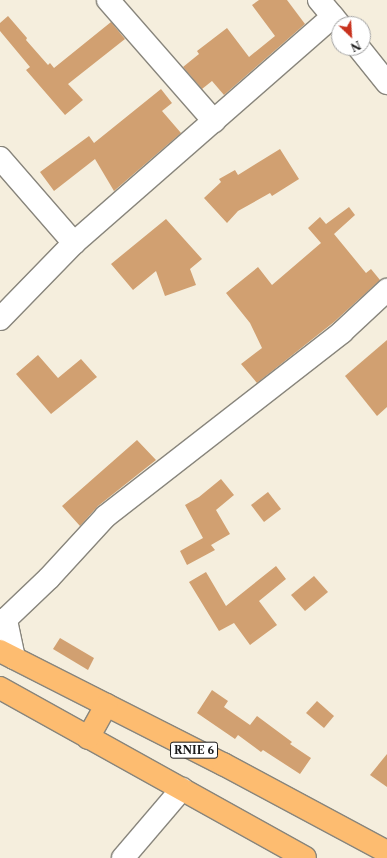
<!DOCTYPE html>
<style>
body{margin:0}
#map{position:relative;width:387px;height:858px;overflow:hidden;background:#f5eedd;font-family:"Libre Caslon Text",serif}
div>[style]{position:absolute}
.building>*{inset:0;background:#d1a071}
.roads{filter:drop-shadow(1px 0 #88857c) drop-shadow(-1px 0 #88857c) drop-shadow(0 1px #88857c) drop-shadow(0 -1px #88857c)}
.minor>*{height:22px;margin:-11px;padding:0 11px;transform-origin:11px;border-radius:11px;background:#fff}
.major>*{height:22px;margin:-11px;padding:0 11px;transform-origin:11px;border-radius:11px;background:#fdbc70}
span{translate:-50% -50%;white-space:nowrap;text-align:center;line-height:1.15;-webkit-text-stroke:3px #fff;paint-order:stroke}
.shield-label span{padding:1px 3px;background:#fff;border:1px solid;border-radius:3px;-webkit-text-stroke-width:0}
.shield-label{font-size:11px;color:#1c1c1c;font-weight:700}
.north{position:absolute;left:331px;top:16px;width:40px;height:40px;box-sizing:border-box;background:#fff;border:1px solid #a4a4a4;border-radius:50%;rotate:155deg;font-size:11px;font-weight:700;line-height:16px;text-align:center;color:#1c1c1c}
.north::after{content:'';display:block;margin:auto;width:14px;height:18px;background:#c8321e;clip-path:polygon(50% 0,100% 100%,50% 72%,0 100%)}
</style>
<div id="map">
<div class="building">
<i style="clip-path:polygon(259px 0,287px 0,305px 24px,224px 95px,212px 81px,202px 89px,183px 67px,199px 54px,197px 51px,227px 28px,249px 57px,275px 36px,252px 5px)"></i>
<i style="clip-path:polygon(8px 16px,27px 38px,26px 40px,48px 65px,50px 63px,54px 68px,111px 22px,125px 39px,68px 84px,83px 100px,65px 115px,26px 70px,30px 67px,0 31px,0 23px)"></i>
<i style="clip-path:polygon(161px 89px,172px 103px,162px 111px,181px 133px,114px 191px,95px 159px,54px 191px,40px 172px,89px 136px,94px 143px)"></i>
<i style="clip-path:polygon(280px 149px,299px 179px,272px 196px,270px 193px,238px 211px,227px 223px,204px 198px,221px 182px,219px 179px,235px 170px,238px 175px)"></i>
<i style="clip-path:polygon(349px 207px,355px 215px,334px 234px,366px 273px,371px 269px,380px 280px,334px 322px,257px 383px,241px 364px,262px 348px,250px 323px,226px 293px,258px 267px,272px 285px,321px 243px,308px 228px,320px 217px,326px 224px)"></i>
<i style="clip-path:polygon(166px 219px,202px 259px,190px 269px,196px 285px,165px 296px,156px 271px,133px 290px,111px 264px)"></i>
<i style="clip-path:polygon(387px 340px,387px 407px,377px 416px,345px 376px)"></i>
<i style="clip-path:polygon(38px 355px,58px 378px,81px 359px,97px 377px,51px 414px,16px 374px)"></i>
<i style="clip-path:polygon(137px 440px,156px 460px,98px 506px,80px 526px,62px 506px)"></i>
<i style="clip-path:polygon(221px 479px,234px 495px,216px 510px,230px 534px,211px 545px,215px 550px,187px 565px,180px 551px,203px 538px,185px 505px,199px 497px)"></i>
<i style="clip-path:polygon(268px 492px,281px 509px,264px 522px,251px 505px)"></i>
<i style="clip-path:polygon(276px 566px,286px 579px,259px 601px,277px 625px,250px 645px,234px 623px,219px 631px,189px 582px,206px 572px,226px 606px)"></i>
<i style="clip-path:polygon(314px 576px,328px 592px,305px 611px,291px 595px)"></i>
<i style="clip-path:polygon(60px 638px,94px 658px,88px 670px,53px 649px)"></i>
<i style="clip-path:polygon(212px 690px,228px 701px,224px 707px,250px 725px,257px 716px,292px 742px,290px 744px,311px 758px,300px 774px,263px 750px,261px 752px,238px 735px,235px 739px,197px 713px)"></i>
<i style="clip-path:polygon(317px 701px,334px 716px,324px 728px,306px 713px)"></i>
<i style="clip-path:polygon(387px 754px,387px 787px,370px 775px)"></i>
</div>
<div class="roads">
<div class="minor">
<i style="left:108px;top:0;width:161px;rotate:48.8deg"></i>
<i style="left:319px;top:0;width:31px;rotate:50deg"></i>
<i style="left:359px;top:48px;width:45px;rotate:51.3deg"></i>
<i style="left:0;top:158px;width:113px;rotate:49deg"></i>
<i style="left:0;top:319px;width:106px;rotate:-45.8deg"></i>
<i style="left:74px;top:243px;width:344px;rotate:-41.2deg"></i>
<i style="left:14px;top:658px;width:40px;rotate:-102deg"></i>
<i style="left:6px;top:619px;width:59px;rotate:-43.6deg"></i>
<i style="left:49px;top:578px;width:84px;rotate:-47.4deg"></i>
<i style="left:106px;top:516px;width:299px;rotate:-37.9deg"></i>
<i style="left:342px;top:332px;width:62px;rotate:-43deg"></i>
<i style="left:123px;top:858px;width:91px;rotate:-49.5deg"></i>
</div>
<div class="major">
<i style="left:0;top:651px;width:250px;rotate:26.9deg"></i>
<i style="left:223px;top:764px;width:186px;rotate:28.2deg"></i>
<i style="left:0;top:688px;width:349px;rotate:29.1deg"></i>
<i style="left:88px;top:738px;width:38px;rotate:-61deg"></i>
</div>
</div>
<div class="shield-label">
<span style="left:194px;top:750px">RNIE 6</span>
</div>
<div class="north">N</div>
</div>
